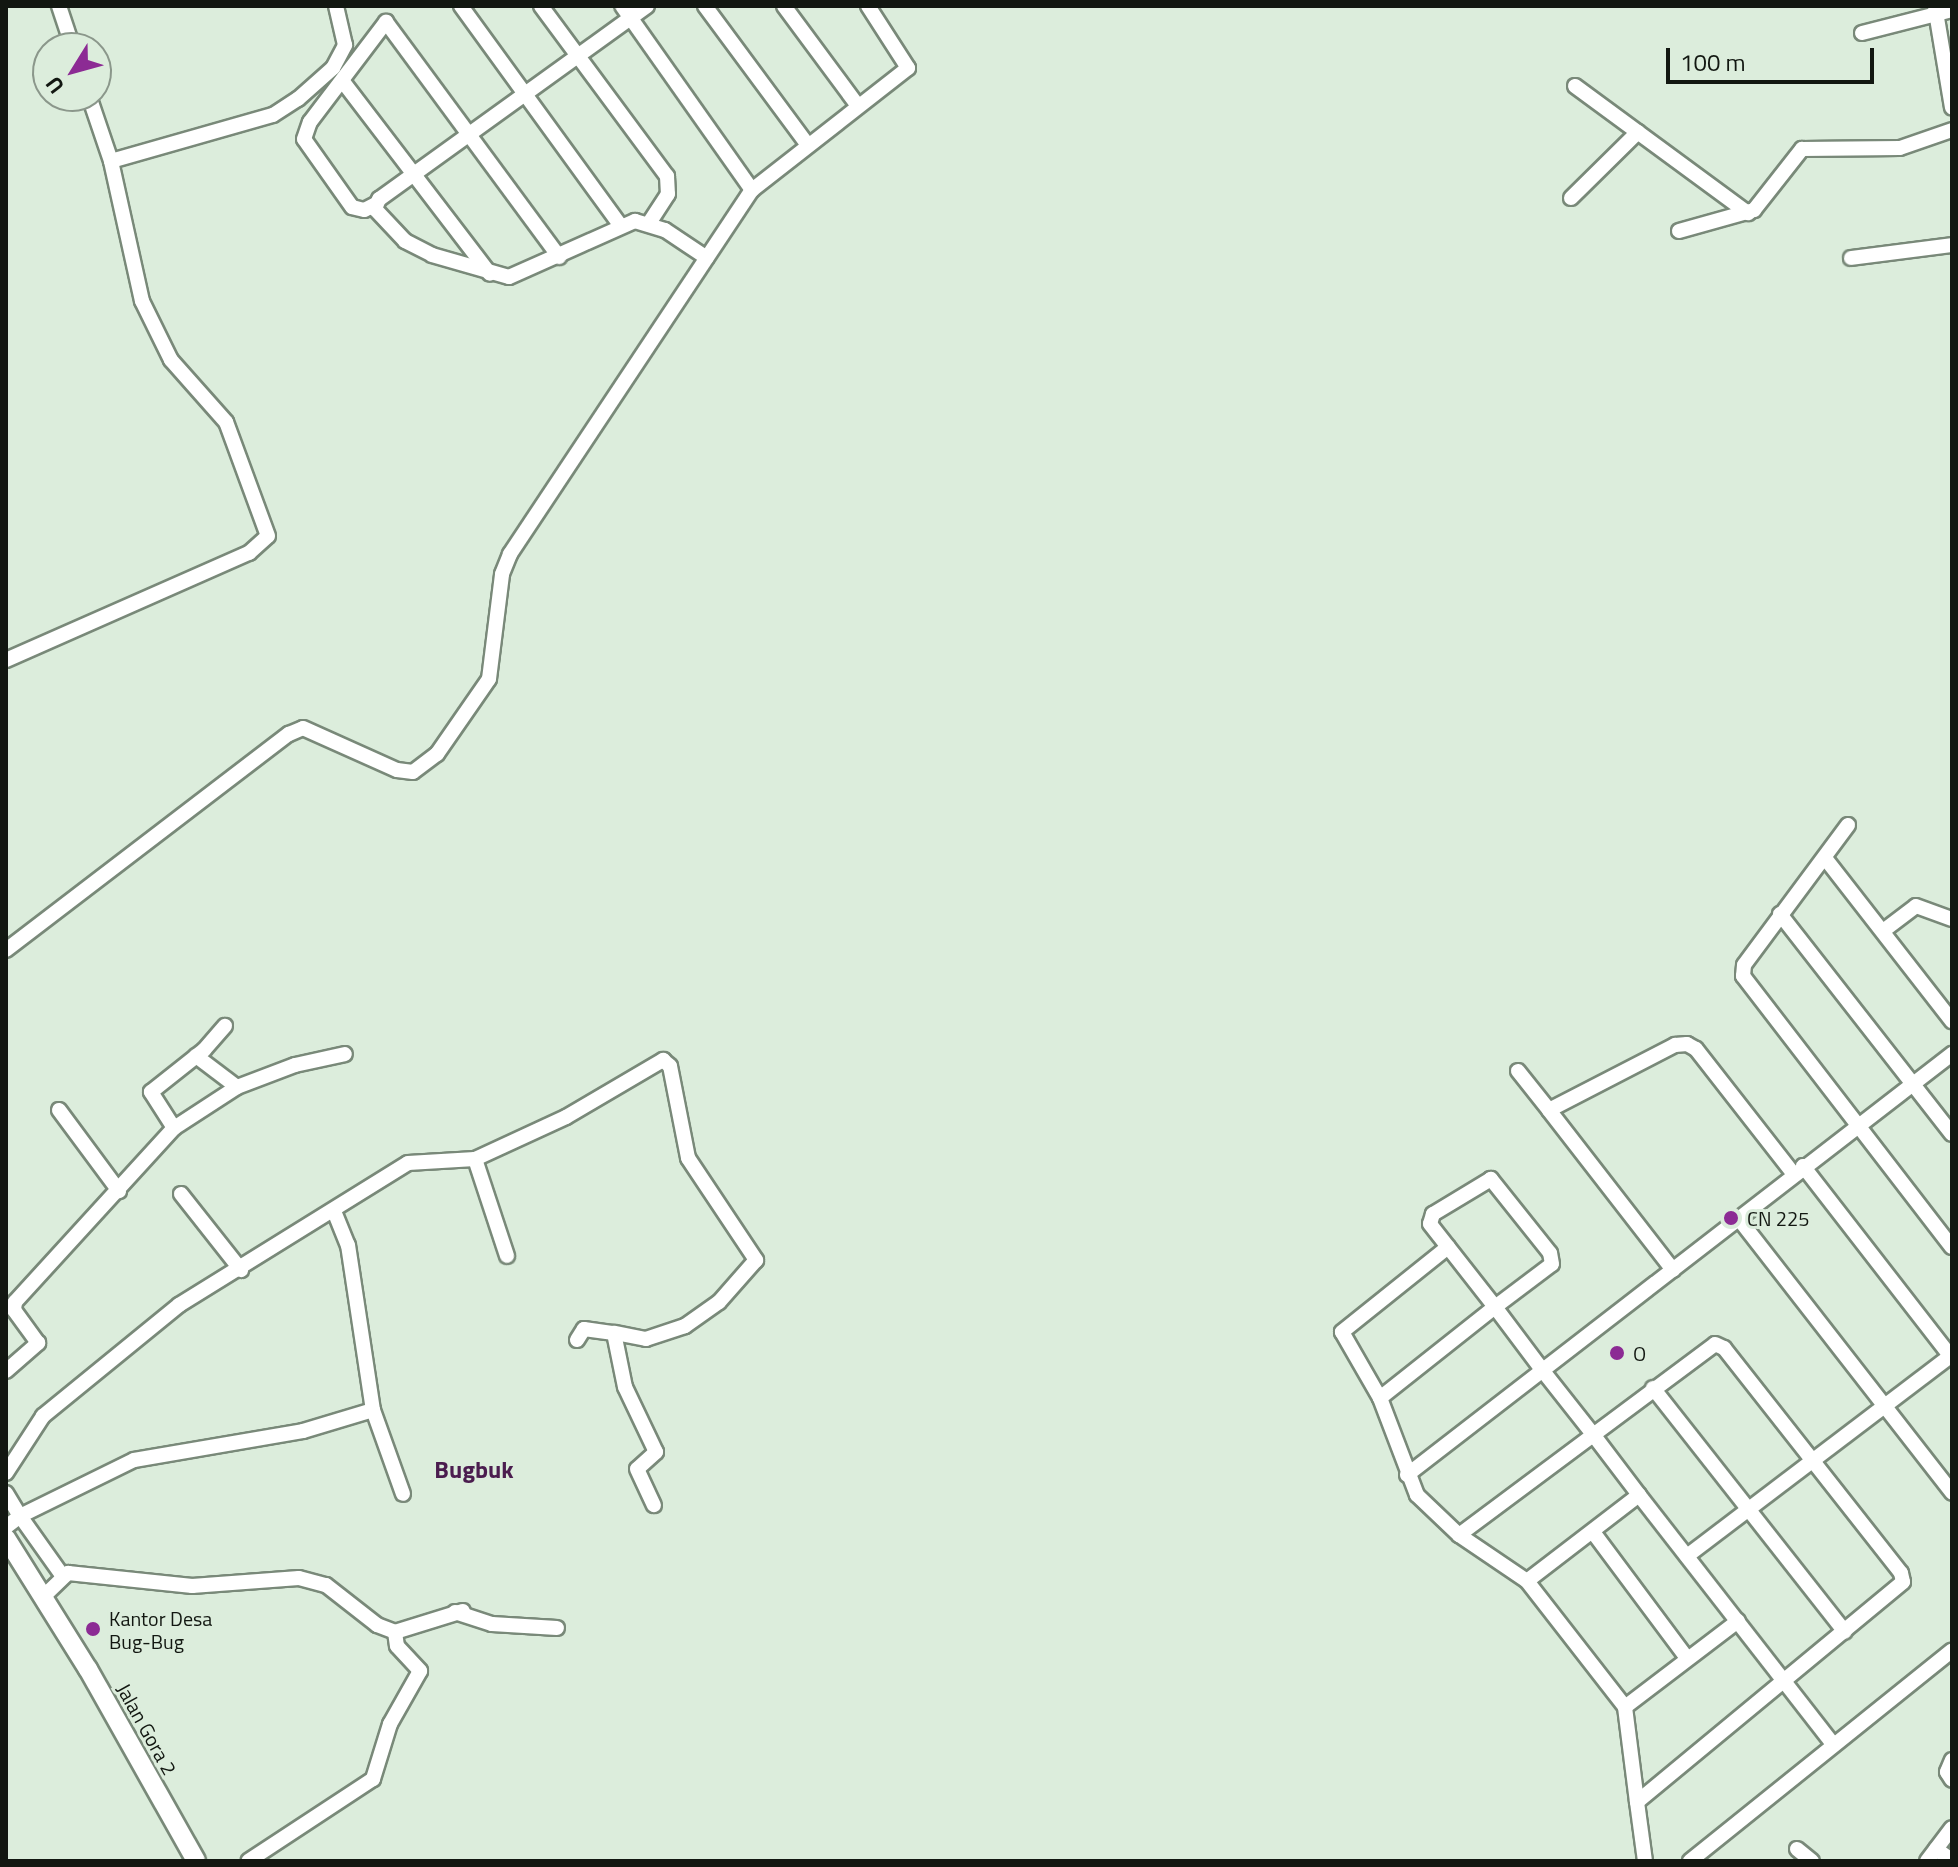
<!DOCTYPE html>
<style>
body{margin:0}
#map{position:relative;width:1958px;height:1867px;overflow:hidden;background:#dceddc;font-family:"Titillium Web",sans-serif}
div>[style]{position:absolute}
.roads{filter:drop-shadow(2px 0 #798979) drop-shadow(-2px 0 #798979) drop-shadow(0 2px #798979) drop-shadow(0 -2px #798979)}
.minor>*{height:14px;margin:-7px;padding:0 7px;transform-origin:7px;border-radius:7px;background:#fff}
.tertiary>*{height:18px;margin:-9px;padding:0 9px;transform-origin:9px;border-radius:9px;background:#fff}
.dots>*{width:22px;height:22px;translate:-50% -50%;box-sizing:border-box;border:4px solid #dceddc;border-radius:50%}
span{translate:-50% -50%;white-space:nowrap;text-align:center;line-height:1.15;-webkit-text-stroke:6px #dceddc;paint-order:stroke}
.poi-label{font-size:20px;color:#121711}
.left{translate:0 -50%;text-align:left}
.street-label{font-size:20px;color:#121711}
.quarter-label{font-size:24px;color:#4b1d4f;font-weight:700}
.frame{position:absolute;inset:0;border:8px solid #121711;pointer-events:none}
.north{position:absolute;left:32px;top:32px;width:80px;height:80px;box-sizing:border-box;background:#dceddc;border:2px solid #8b978b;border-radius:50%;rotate:233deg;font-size:22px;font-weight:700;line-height:32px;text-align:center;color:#121711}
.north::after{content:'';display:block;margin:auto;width:28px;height:36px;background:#8c2b94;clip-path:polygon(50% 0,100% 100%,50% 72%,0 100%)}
.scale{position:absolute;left:1666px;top:48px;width:208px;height:36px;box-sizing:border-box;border:4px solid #121711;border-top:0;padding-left:10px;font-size:24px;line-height:28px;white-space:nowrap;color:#121711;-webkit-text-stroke:6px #dceddc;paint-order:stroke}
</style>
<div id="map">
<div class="roads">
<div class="minor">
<i style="left:59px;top:6px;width:44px;rotate:71.6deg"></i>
<i style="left:461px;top:6px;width:271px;rotate:54deg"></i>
<i style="left:541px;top:6px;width:212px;rotate:53.5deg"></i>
<i style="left:667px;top:176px;width:18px;rotate:87deg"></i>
<i style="left:668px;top:194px;width:33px;rotate:123deg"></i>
<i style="left:647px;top:6px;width:330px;rotate:144.2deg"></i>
<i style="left:379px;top:199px;width:11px;rotate:112deg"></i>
<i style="left:375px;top:209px;width:44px;rotate:46.8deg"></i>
<i style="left:405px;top:241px;width:30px;rotate:27deg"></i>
<i style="left:432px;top:255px;width:80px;rotate:15.9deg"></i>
<i style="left:509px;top:277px;width:138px;rotate:-24deg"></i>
<i style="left:635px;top:221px;width:31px;rotate:17deg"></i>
<i style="left:665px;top:230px;width:50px;rotate:33.7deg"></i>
<i style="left:705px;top:6px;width:173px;rotate:53.5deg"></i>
<i style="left:784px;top:6px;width:124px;rotate:53.5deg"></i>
<i style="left:1935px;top:6px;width:103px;rotate:80.5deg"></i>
<i style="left:1862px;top:33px;width:93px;rotate:-14.3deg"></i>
<i style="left:344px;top:83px;width:240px;rotate:52.6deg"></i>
<i style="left:1575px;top:86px;width:215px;rotate:36.3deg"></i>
<i style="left:111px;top:161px;width:168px;rotate:-15.9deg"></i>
<i style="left:273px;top:115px;width:30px;rotate:-33deg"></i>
<i style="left:298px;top:99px;width:47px;rotate:-41.5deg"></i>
<i style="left:333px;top:68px;width:26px;rotate:-62deg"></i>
<i style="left:345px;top:45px;width:40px;rotate:-103deg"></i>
<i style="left:752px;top:190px;width:198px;rotate:-38deg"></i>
<i style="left:908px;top:68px;width:74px;rotate:-122.8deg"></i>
<i style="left:1571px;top:198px;width:94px;rotate:-44.6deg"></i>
<i style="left:376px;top:204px;width:13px;rotate:153deg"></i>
<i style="left:364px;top:210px;width:12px;rotate:-166deg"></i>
<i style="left:352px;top:207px;width:83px;rotate:-125.2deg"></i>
<i style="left:304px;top:139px;width:18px;rotate:-71deg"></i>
<i style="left:310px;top:122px;width:126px;rotate:-52.8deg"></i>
<i style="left:386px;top:22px;width:292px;rotate:53.6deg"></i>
<i style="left:1679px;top:231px;width:78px;rotate:-15.6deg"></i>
<i style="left:1754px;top:210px;width:78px;rotate:-51.8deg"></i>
<i style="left:1802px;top:149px;width:98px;rotate:-0.6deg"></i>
<i style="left:1900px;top:148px;width:55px;rotate:-19.1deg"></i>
<i style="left:1851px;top:258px;width:102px;rotate:-7.3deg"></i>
<i style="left:6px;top:660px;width:266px;rotate:-23.8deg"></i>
<i style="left:249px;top:553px;width:25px;rotate:-42deg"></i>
<i style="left:268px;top:536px;width:121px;rotate:-110.2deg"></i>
<i style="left:226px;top:422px;width:83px;rotate:-131.6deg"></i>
<i style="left:171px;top:360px;width:66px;rotate:-116.2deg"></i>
<i style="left:142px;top:301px;width:143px;rotate:-102.5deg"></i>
<i style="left:111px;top:161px;width:69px;rotate:-108.7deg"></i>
<i style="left:1848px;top:825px;width:174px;rotate:126.6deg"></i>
<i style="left:1744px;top:965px;width:11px;rotate:95deg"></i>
<i style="left:1743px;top:976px;width:342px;rotate:52.4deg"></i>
<i style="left:1825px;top:858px;width:207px;rotate:52.1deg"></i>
<i style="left:1780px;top:914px;width:279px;rotate:52deg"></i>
<i style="left:1883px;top:931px;width:41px;rotate:-37.1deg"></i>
<i style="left:1916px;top:906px;width:38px;rotate:20deg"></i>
<i style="left:6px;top:950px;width:356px;rotate:-37.4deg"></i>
<i style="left:289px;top:734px;width:15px;rotate:-23deg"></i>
<i style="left:303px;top:728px;width:103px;rotate:24.1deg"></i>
<i style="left:397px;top:770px;width:16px;rotate:7deg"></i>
<i style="left:413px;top:772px;width:30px;rotate:-37deg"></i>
<i style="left:437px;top:754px;width:91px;rotate:-55.3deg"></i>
<i style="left:489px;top:679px;width:106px;rotate:-82.9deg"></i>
<i style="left:502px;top:574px;width:22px;rotate:-68deg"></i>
<i style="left:510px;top:554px;width:437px;rotate:-56.4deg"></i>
<i style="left:752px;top:190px;width:225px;rotate:-125.2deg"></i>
<i style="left:196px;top:1056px;width:51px;rotate:37.1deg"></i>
<i style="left:1518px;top:1071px;width:50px;rotate:51.5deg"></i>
<i style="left:59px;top:1110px;width:101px;rotate:53.5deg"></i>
<i style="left:174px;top:1128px;width:43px;rotate:-122.6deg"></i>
<i style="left:151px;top:1092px;width:68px;rotate:-38.4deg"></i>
<i style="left:204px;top:1050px;width:32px;rotate:-49deg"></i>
<i style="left:475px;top:1159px;width:102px;rotate:71.7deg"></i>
<i style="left:1803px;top:1166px;width:243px;rotate:52.2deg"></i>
<i style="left:181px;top:1194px;width:97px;rotate:51.7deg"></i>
<i style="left:334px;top:1211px;width:37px;rotate:68deg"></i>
<i style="left:348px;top:1245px;width:167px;rotate:81.4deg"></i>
<i style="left:373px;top:1410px;width:89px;rotate:70.3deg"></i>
<i style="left:1739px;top:1219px;width:347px;rotate:52.1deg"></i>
<i style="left:1448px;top:1247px;width:136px;rotate:141.3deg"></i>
<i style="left:1342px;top:1332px;width:76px;rotate:60.1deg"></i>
<i style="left:1380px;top:1398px;width:104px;rotate:69.1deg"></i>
<i style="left:1417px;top:1495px;width:58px;rotate:43.6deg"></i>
<i style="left:1673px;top:1270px;width:202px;rotate:-127.8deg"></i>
<i style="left:1549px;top:1110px;width:142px;rotate:-27.3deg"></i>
<i style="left:1675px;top:1045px;width:12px;rotate:-5deg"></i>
<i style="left:1687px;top:1044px;width:10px;rotate:29deg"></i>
<i style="left:1696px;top:1049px;width:157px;rotate:52deg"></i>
<i style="left:577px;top:1340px;width:13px;rotate:-58deg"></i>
<i style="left:584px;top:1329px;width:30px;rotate:8deg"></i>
<i style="left:6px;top:1371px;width:43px;rotate:-41.2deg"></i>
<i style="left:38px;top:1343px;width:41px;rotate:-126deg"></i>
<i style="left:14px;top:1310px;width:8px;rotate:-83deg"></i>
<i style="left:15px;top:1302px;width:236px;rotate:-47.6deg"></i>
<i style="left:174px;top:1128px;width:75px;rotate:-33.1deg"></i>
<i style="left:237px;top:1087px;width:62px;rotate:-20.8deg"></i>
<i style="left:295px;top:1065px;width:51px;rotate:-12.4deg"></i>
<i style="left:1653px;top:1388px;width:310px;rotate:51.8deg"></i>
<i style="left:1380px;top:1398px;width:147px;rotate:-38.4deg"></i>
<i style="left:1495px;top:1307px;width:71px;rotate:-37deg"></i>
<i style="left:1552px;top:1264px;width:11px;rotate:-100deg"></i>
<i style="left:1550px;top:1253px;width:95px;rotate:-128.6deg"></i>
<i style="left:1491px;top:1179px;width:68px;rotate:148.9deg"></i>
<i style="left:1433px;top:1214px;width:10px;rotate:107deg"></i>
<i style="left:1430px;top:1224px;width:105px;rotate:51.9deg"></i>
<i style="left:1495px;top:1307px;width:80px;rotate:53.1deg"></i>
<i style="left:1543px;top:1371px;width:79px;rotate:51.7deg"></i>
<i style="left:1592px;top:1433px;width:78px;rotate:52.8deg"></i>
<i style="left:1639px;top:1495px;width:314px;rotate:52.1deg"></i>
<i style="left:6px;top:1473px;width:68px;rotate:-57deg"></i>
<i style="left:43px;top:1416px;width:176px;rotate:-39.2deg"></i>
<i style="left:179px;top:1305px;width:269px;rotate:-31.8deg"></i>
<i style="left:408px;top:1163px;width:67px;rotate:-3.4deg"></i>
<i style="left:475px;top:1159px;width:100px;rotate:-24.8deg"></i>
<i style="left:566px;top:1117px;width:113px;rotate:-30.4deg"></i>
<i style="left:663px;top:1060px;width:9px;rotate:41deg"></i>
<i style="left:670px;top:1066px;width:94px;rotate:78.9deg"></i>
<i style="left:688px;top:1158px;width:123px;rotate:56.3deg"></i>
<i style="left:756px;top:1260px;width:56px;rotate:131.4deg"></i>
<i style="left:719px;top:1302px;width:42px;rotate:144.8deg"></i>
<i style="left:685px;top:1326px;width:41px;rotate:161.6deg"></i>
<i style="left:646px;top:1339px;width:33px;rotate:-169deg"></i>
<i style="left:614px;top:1333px;width:55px;rotate:78.5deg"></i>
<i style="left:625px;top:1387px;width:72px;rotate:64.5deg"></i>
<i style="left:656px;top:1452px;width:25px;rotate:138deg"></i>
<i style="left:637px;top:1469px;width:40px;rotate:65deg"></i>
<i style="left:1407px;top:1475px;width:689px;rotate:-37.69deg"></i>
<i style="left:6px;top:1493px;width:27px;rotate:59deg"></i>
<i style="left:20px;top:1516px;width:127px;rotate:-26.2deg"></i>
<i style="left:134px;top:1460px;width:171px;rotate:-9.7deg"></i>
<i style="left:303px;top:1431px;width:73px;rotate:-16.7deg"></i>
<i style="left:1639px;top:1495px;width:141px;rotate:142.5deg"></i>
<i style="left:1527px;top:1581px;width:82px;rotate:-145.9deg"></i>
<i style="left:1459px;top:1535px;width:319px;rotate:-36.7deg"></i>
<i style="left:1715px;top:1344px;width:10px;rotate:24deg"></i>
<i style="left:1724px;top:1348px;width:286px;rotate:51.8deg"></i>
<i style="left:1901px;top:1573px;width:9px;rotate:77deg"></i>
<i style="left:1903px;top:1582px;width:345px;rotate:140.4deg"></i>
<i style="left:1637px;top:1802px;width:96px;rotate:-97.2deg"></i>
<i style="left:1625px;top:1707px;width:142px;rotate:-37.3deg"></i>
<i style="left:6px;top:1527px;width:18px;rotate:-38deg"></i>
<i style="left:20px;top:1516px;width:72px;rotate:54.6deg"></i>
<i style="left:1593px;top:1532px;width:157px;rotate:53.3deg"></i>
<i style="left:1687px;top:1556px;width:333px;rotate:-37.2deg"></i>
<i style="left:1527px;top:1581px;width:160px;rotate:52.1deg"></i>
<i style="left:43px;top:1597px;width:35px;rotate:-44deg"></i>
<i style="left:68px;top:1573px;width:125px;rotate:6deg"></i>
<i style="left:192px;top:1586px;width:107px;rotate:-4.3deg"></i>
<i style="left:299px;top:1578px;width:28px;rotate:15deg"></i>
<i style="left:326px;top:1585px;width:65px;rotate:38.1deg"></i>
<i style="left:377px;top:1625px;width:19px;rotate:21deg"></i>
<i style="left:395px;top:1632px;width:14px;rotate:82deg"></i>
<i style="left:397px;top:1646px;width:34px;rotate:47deg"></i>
<i style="left:420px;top:1671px;width:61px;rotate:119.5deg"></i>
<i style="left:390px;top:1724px;width:58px;rotate:107.2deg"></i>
<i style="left:373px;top:1779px;width:149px;rotate:146.7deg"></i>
<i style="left:455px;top:1612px;width:39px;rotate:18deg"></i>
<i style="left:492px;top:1624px;width:65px;rotate:3.5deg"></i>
<i style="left:395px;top:1632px;width:71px;rotate:-17.2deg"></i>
<i style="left:1952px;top:1760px;width:13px;rotate:113deg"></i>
<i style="left:1947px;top:1772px;width:9px;rotate:58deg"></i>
<i style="left:1637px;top:1802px;width:60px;rotate:82.3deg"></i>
<i style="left:1797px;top:1849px;width:19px;rotate:39deg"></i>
<i style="left:1936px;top:1849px;width:19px;rotate:35deg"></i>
<i style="left:1690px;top:1861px;width:336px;rotate:-38.8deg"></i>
<i style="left:1927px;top:1861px;width:41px;rotate:-52.9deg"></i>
</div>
<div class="tertiary">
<i style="left:6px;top:1538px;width:155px;rotate:58deg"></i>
<i style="left:88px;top:1669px;width:220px;rotate:60.6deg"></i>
</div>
</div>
<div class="dots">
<i style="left:1731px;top:1218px;background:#8c2b94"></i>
<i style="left:1617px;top:1353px;background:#8c2b94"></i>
<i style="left:93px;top:1629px;background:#8c2b94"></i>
</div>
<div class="poi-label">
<span class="left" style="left:1747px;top:1218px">CN 225</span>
<span class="left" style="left:1633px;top:1353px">O</span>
<span class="left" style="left:109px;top:1630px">Kantor Desa<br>Bug-Bug</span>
</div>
<div class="street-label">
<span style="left:147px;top:1729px;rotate:61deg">Jalan Gora 2</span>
</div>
<div class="quarter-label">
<span style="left:474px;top:1470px">Bugbuk</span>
</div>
<div class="frame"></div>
<div class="north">U</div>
<div class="scale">100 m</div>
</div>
